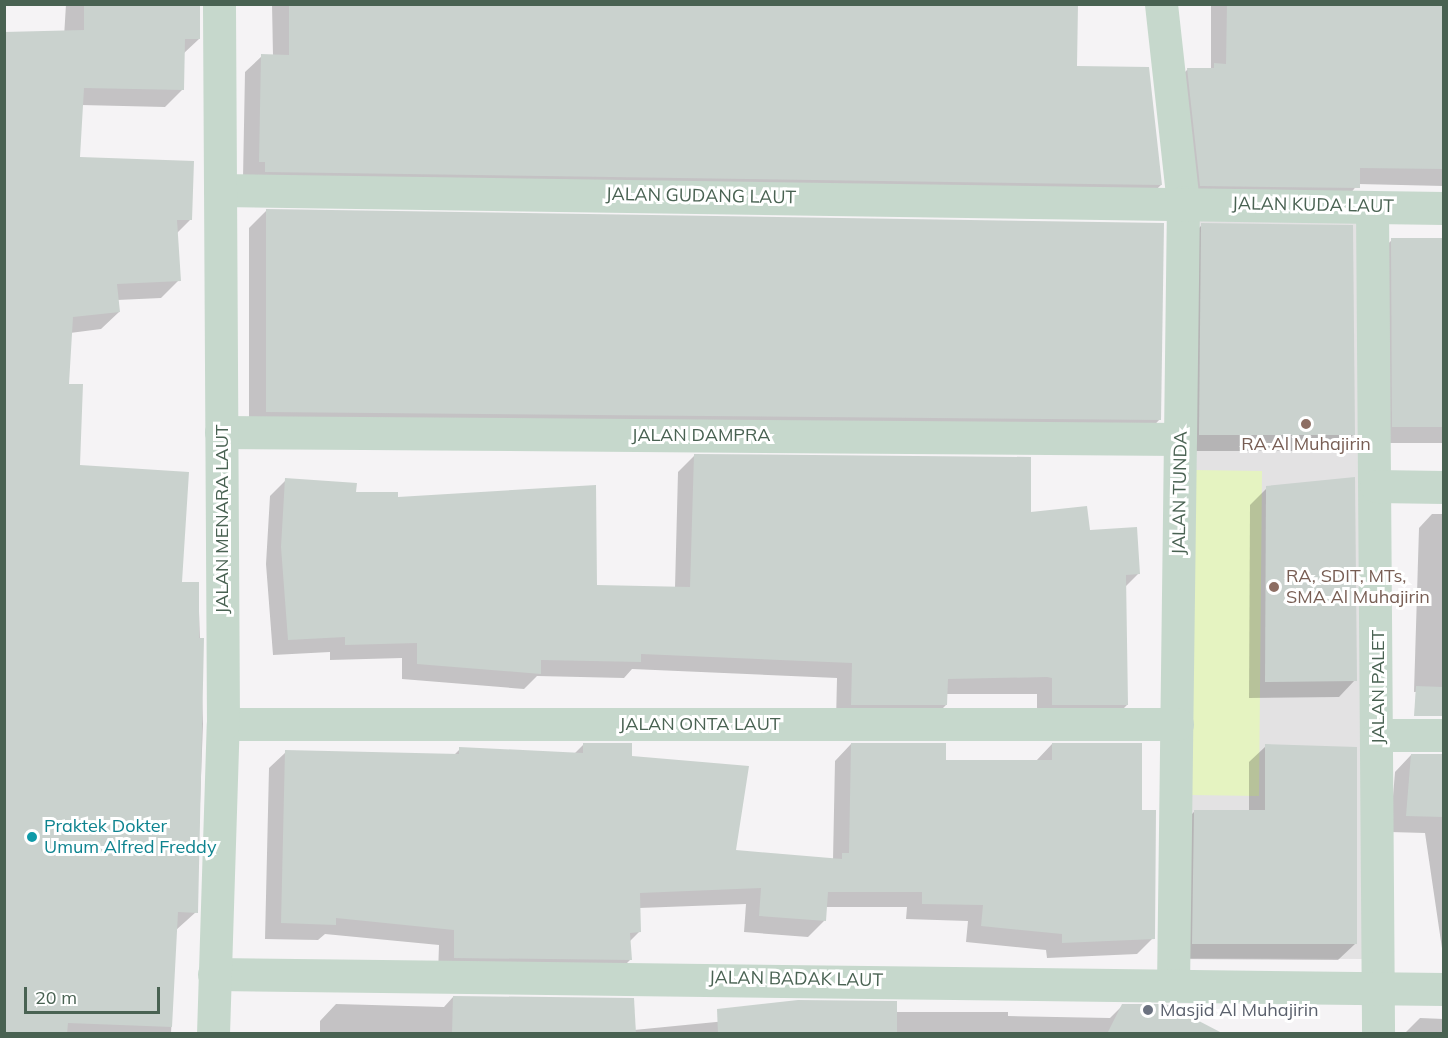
<!DOCTYPE html>
<style>
body{margin:0}
#map{position:relative;width:1448px;height:1038px;overflow:hidden;background:#f5f3f5;font-family:Mulish,sans-serif}
div>[style]{position:absolute}
.education>*{inset:0;background:#e3e2e3}
.green>*{inset:0;background:#e5f3c1}
.shadow>*{inset:0;background:#0003}
.building>*{inset:0;background:#cad2ce}
.street>*{height:33px;margin:-16.5px;padding:0 16.5px;transform-origin:16.5px;border-radius:16.5px;background:#c6d8cc}
.dots>*{width:16px;height:16px;translate:-50% -50%;box-sizing:border-box;border:3px solid #fff;border-radius:50%}
span{translate:-50% -50%;white-space:nowrap;text-align:center;line-height:1.15;-webkit-text-stroke:6px #fff;paint-order:stroke}
.street-label{font-size:18px;color:#496252}
.education-label{font-size:18px;color:#785e54}
.left{translate:0 -50%;text-align:left}
.culture-label{font-size:18px;color:#0d838f}
.worship-label{font-size:18px;color:#5b616d}
.frame{position:absolute;inset:0;border:6px solid #496252;pointer-events:none}
.scale{position:absolute;left:24px;top:987px;width:136px;height:27px;box-sizing:border-box;border:3px solid #496252;border-top:0;padding-left:8px;font-size:18px;line-height:21px;white-space:nowrap;color:#496252;-webkit-text-stroke:4px #fff;paint-order:stroke}
</style>
<div id="map">
<div class="education">
<i style="clip-path:polygon(1190px 210px,1364px 216px,1363px 959px,1181px 958px)"></i>
</div>
<div class="green">
<i style="clip-path:polygon(1193px 470px,1262px 471px,1259px 796px,1190px 795px)"></i>
</div>
<div class="shadow">
<i style="clip-path:polygon(66px 4px,199px 4px,199px 39px,183px 54px,183px 89px,165px 107px,81px 105px,79px 158px,190px 220px,176px 234px,179px 280px,161px 298px,117px 300px,119px 312px,101px 329px,70px 333px,68px 386px,78px 467px,180px 583px,198px 583px,203px 724px,196px 912px,176px 930px,171px 1034px,4px 1034px)"></i>
<i style="clip-path:polygon(272px 4px,1076px 4px,1075px 68px,1161px 185px,1144px 201px,243px 178px,245px 72px,262px 56px,273px 56px)"></i>
<i style="clip-path:polygon(1211px 4px,1444px 4px,1444px 186px,1358px 184px,1342px 204px,1184px 202px,1171px 86px,1188px 69px,1211px 69px)"></i>
<i style="clip-path:polygon(266px 211px,1160px 419px,1143px 437px,249px 428px,249px 228px)"></i>
<i style="clip-path:polygon(1202px 225px,1353px 435px,1337px 451px,1183px 451px,1186px 241px)"></i>
<i style="clip-path:polygon(1392px 240px,1444px 240px,1444px 443px,1376px 443px,1375px 256px)"></i>
<i style="clip-path:polygon(694px 456px,1029px 514px,1089px 532px,1138px 574px,1125px 587px,1127px 705px,1111px 721px,1037px 721px,1037px 694px,946px 694px,946px 705px,930px 721px,836px 721px,837px 678px,632px 669px,624px 678px,537px 676px,524px 689px,402px 679px,402px 658px,330px 660px,330px 652px,273px 655px,266px 564px,270px 496px,286px 480px,396px 499px,595px 586px,675px 588px,678px 472px)"></i>
<i style="clip-path:polygon(1267px 488px,1355px 680px,1339px 697px,1249px 698px,1250px 505px)"></i>
<i style="clip-path:polygon(1432px 514px,1444px 514px,1444px 691px,1414px 692px,1419px 528px)"></i>
<i style="clip-path:polygon(584px 744px,630px 758px,735px 852px,833px 860px,835px 761px,851px 744px,944px 762px,1036px 761px,1052px 744px,1141px 811px,1153px 938px,1137px 954px,1047px 958px,1046px 950px,966px 942px,968px 921px,906px 919px,907px 907px,826px 907px,825px 920px,808px 937px,744px 932px,746px 904px,639px 908px,639px 932px,629px 942px,630px 960px,614px 976px,438px 974px,439px 945px,325px 934px,318px 940px,265px 939px,269px 768px,286px 752px,453px 756px,460px 749px,574px 754px)"></i>
<i style="clip-path:polygon(1266px 746px,1355px 944px,1338px 960px,1176px 959px,1178px 828px,1195px 811px,1249px 811px,1249px 762px)"></i>
<i style="clip-path:polygon(1411px 755px,1444px 755px,1444px 962px,1425px 833px,1390px 832px,1395px 772px)"></i>
<i style="clip-path:polygon(453px 997px,634px 1030px,757px 1018px,895px 1012px,1008px 1012px,1008px 1016px,1110px 1018px,1123px 1005px,1221px 1034px,320px 1034px,320px 1021px,336px 1004px,444px 1007px)"></i>
<i style="clip-path:polygon(1420px 1018px,1444px 1019px,1444px 1034px,1404px 1034px)"></i>
</div>
<div class="building">
<i style="clip-path:polygon(84px 4px,200px 4px,200px 39px,185px 39px,184px 90px,84px 88px,80px 157px,194px 161px,192px 220px,177px 220px,181px 281px,117px 284px,120px 312px,73px 317px,69px 384px,83px 384px,80px 465px,189px 472px,182px 582px,199px 582px,199px 638px,204px 638px,198px 913px,178px 912px,172px 1027px,68px 1023px,67px 1034px,4px 1034px,4px 32px,84px 30px)"></i>
<i style="clip-path:polygon(289px 4px,1078px 4px,1077px 66px,1149px 67px,1162px 185px,265px 172px,265px 162px,259px 162px,261px 54px,289px 55px)"></i>
<i style="clip-path:polygon(1227px 4px,1443px 4px,1443px 169px,1360px 168px,1360px 188px,1200px 186px,1187px 68px,1214px 68px,1214px 63px,1226px 64px)"></i>
<i style="clip-path:polygon(266px 209px,1164px 223px,1161px 420px,266px 412px)"></i>
<i style="clip-path:polygon(1201px 223px,1353px 225px,1355px 435px,1199px 435px)"></i>
<i style="clip-path:polygon(1391px 238px,1443px 238px,1443px 427px,1392px 427px)"></i>
<i style="clip-path:polygon(694px 454px,1031px 457px,1031px 512px,1087px 506px,1090px 530px,1137px 527px,1140px 574px,1126px 575px,1128px 705px,1052px 705px,1052px 678px,1047px 677px,948px 679px,947px 705px,851px 705px,852px 663px,641px 654px,641px 662px,541px 660px,541px 674px,417px 664px,417px 643px,345px 645px,345px 637px,288px 640px,281px 547px,285px 478px,357px 483px,356px 492px,398px 492px,398px 497px,596px 485px,597px 585px,690px 587px)"></i>
<i style="clip-path:polygon(1355px 477px,1357px 681px,1265px 682px,1266px 486px)"></i>
<i style="clip-path:polygon(1416px 686px,1443px 687px,1443px 716px,1414px 716px)"></i>
<i style="clip-path:polygon(583px 743px,632px 743px,632px 756px,749px 766px,736px 850px,842px 859px,842px 853px,849px 853px,851px 743px,946px 743px,946px 760px,1052px 760px,1052px 743px,1142px 743px,1142px 810px,1156px 810px,1155px 939px,1062px 943px,1062px 934px,981px 926px,983px 905px,922px 904px,922px 892px,828px 892px,826px 921px,759px 916px,761px 888px,640px 893px,641px 932px,630px 933px,632px 960px,454px 958px,454px 930px,336px 918px,336px 925px,281px 923px,285px 750px,459px 754px,459px 747px,583px 753px)"></i>
<i style="clip-path:polygon(1265px 744px,1357px 747px,1357px 944px,1192px 944px,1194px 810px,1265px 810px)"></i>
<i style="clip-path:polygon(1411px 754px,1443px 754px,1443px 817px,1406px 816px)"></i>
<i style="clip-path:polygon(453px 996px,634px 998px,636px 1034px,452px 1034px)"></i>
<i style="clip-path:polygon(798px 1000px,897px 1001px,897px 1034px,718px 1034px,717px 1009px)"></i>
<i style="clip-path:polygon(1122px 1004px,1166px 1004px,1224px 1034px,1107px 1034px)"></i>
</div>
<div class="street">
<i style="left:1161px;top:4px;width:199px;rotate:83.7deg"></i>
<i style="left:1183px;top:202px;width:781px;rotate:90.73deg"></i>
<i style="left:220px;top:190px;width:1224px;rotate:0.84deg"></i>
<i style="left:1372px;top:207px;width:827px;rotate:89.58deg"></i>
<i style="left:221px;top:432px;width:959px;rotate:0.42deg"></i>
<i style="left:1376px;top:486px;width:68px;rotate:0.8deg"></i>
<i style="left:223px;top:724px;width:954px"></i>
<i style="left:1378px;top:735px;width:66px"></i>
<i style="left:214px;top:974px;width:1230px;rotate:0.7deg"></i>
<i style="left:213px;top:1034px;width:310px;rotate:-88.2deg"></i>
<i style="left:223px;top:724px;width:720px;rotate:-90.32deg"></i>
</div>
<div class="dots">
<i style="left:1306px;top:424px;background:#8d6e63"></i>
<i style="left:1274px;top:587px;background:#8d6e63"></i>
<i style="left:32px;top:837px;background:#0f9aa8"></i>
<i style="left:1148px;top:1010px;background:#6b7280"></i>
</div>
<div class="street-label">
<span style="left:701px;top:196px;rotate:1deg">JALAN GUDANG LAUT</span>
<span style="left:1313px;top:205px;rotate:1deg">JALAN KUDA LAUT</span>
<span style="left:701px;top:435px">JALAN DAMPRA</span>
<span style="left:1180px;top:493px;rotate:-89deg">JALAN TUNDA</span>
<span style="left:222px;top:519px;rotate:-90deg">JALAN MENARA LAUT</span>
<span style="left:1378px;top:687px;rotate:-90deg">JALAN PALET</span>
<span style="left:700px;top:724px">JALAN ONTA LAUT</span>
<span style="left:796px;top:979px;rotate:1deg">JALAN BADAK LAUT</span>
</div>
<div class="education-label">
<span style="left:1306px;top:444px">RA Al Muhajirin</span>
<span class="left" style="left:1286px;top:587px">RA, SDIT, MTs,<br>SMA Al Muhajirin</span>
</div>
<div class="culture-label">
<span class="left" style="left:44px;top:837px">Praktek Dokter<br>Umum Alfred Freddy</span>
</div>
<div class="worship-label">
<span class="left" style="left:1160px;top:1010px">Masjid Al Muhajirin</span>
</div>
<div class="frame"></div>
<div class="scale">20 m</div>
</div>
